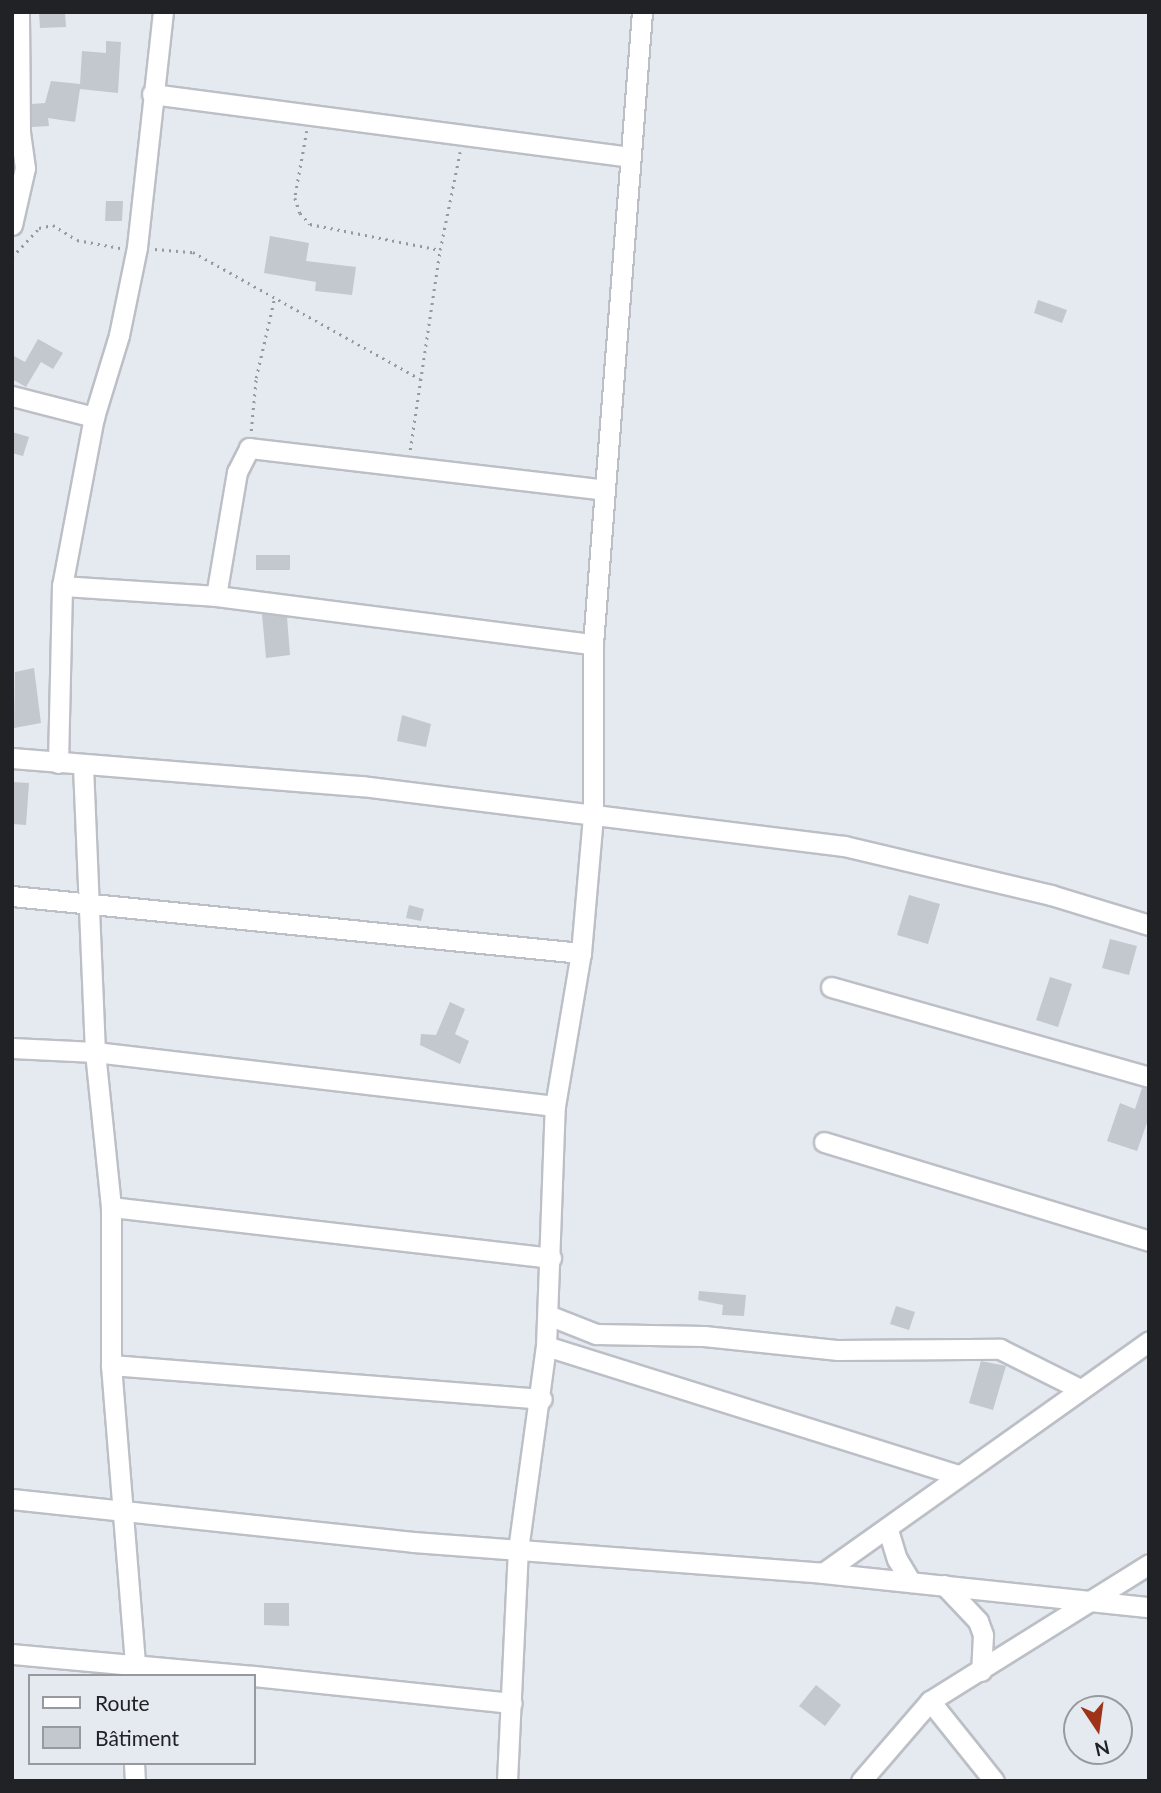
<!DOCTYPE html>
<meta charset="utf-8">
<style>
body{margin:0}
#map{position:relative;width:1161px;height:1793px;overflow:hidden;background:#e5e9f0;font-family:Lato,sans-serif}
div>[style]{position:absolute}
.building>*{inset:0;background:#c3c7ce}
.path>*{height:2.5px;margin-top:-1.25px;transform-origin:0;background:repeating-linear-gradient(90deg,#95989d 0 2px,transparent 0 7px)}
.roads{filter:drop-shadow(2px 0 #bcbfc6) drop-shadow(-2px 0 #bcbfc6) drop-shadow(0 2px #bcbfc6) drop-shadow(0 -2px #bcbfc6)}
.minor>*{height:19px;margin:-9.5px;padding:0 9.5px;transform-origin:9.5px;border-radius:9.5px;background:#fff}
span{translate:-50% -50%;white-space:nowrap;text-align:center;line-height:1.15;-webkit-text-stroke:6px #e5e9f0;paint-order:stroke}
.frame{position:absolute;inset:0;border:14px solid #212225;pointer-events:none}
.legend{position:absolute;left:28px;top:1674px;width:228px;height:91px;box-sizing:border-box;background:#e5e9f0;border:2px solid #97999f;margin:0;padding:9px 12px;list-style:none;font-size:21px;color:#212225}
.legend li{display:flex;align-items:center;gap:14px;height:35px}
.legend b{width:35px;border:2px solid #97999f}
.north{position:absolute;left:1063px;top:1695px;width:70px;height:70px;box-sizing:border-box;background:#e5e9f0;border:2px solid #97999f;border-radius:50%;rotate:167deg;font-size:19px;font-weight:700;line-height:28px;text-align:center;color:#212225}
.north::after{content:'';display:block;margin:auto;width:24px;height:32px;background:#9d341a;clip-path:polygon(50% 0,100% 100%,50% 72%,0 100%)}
</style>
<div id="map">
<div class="building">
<i style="clip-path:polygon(39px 12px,65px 12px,66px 27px,40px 28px)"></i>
<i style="clip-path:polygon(106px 41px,121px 42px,118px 93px,80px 89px,75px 122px,48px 118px,49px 126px,32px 127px,32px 104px,45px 103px,51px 81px,80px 84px,82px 51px,106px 53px)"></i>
<i style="clip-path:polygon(106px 201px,123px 201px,122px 221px,105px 221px)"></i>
<i style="clip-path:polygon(270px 236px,309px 243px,306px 261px,356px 267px,352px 295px,315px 291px,316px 282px,264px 273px)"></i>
<i style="clip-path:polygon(1038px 300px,1067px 310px,1062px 323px,1034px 313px)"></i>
<i style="clip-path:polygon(38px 339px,63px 353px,53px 369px,41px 362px,26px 387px,12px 379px,12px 355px,25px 362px)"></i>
<i style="clip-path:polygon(12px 432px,29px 437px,23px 456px,12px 453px)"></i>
<i style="clip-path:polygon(256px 555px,290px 555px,290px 570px,256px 570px)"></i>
<i style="clip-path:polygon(262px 614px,287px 617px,290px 655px,266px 658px)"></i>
<i style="clip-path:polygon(34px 668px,41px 723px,14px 728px,15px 672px)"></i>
<i style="clip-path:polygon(402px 715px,431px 724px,426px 747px,397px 741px)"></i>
<i style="clip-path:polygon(12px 782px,29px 783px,26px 825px,12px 824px)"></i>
<i style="clip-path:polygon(909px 895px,940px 904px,928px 944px,897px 935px)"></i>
<i style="clip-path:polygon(409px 905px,424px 909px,421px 921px,406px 918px)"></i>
<i style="clip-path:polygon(1110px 939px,1137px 946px,1129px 975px,1102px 968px)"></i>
<i style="clip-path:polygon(1050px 977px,1072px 984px,1058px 1027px,1036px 1020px)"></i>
<i style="clip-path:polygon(450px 1002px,465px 1009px,455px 1034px,469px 1041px,460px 1064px,420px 1045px,421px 1034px,436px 1035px)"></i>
<i style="clip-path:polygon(1142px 1088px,1149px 1089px,1149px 1117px,1137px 1151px,1107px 1141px,1120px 1103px,1135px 1109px)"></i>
<i style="clip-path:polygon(699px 1291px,746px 1295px,744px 1316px,722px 1315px,723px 1305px,698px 1300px)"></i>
<i style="clip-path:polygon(896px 1306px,915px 1312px,909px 1330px,890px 1324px)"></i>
<i style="clip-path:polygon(981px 1361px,1006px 1366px,993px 1410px,969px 1403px)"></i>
<i style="clip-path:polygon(264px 1603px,289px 1603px,289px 1626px,264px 1625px)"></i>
<i style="clip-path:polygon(816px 1685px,841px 1705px,825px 1726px,799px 1706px)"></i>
</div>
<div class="path">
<i style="left:307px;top:131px;width:68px;rotate:100.2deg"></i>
<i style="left:295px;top:198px;width:16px;rotate:72deg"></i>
<i style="left:300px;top:213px;width:15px;rotate:48deg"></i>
<i style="left:310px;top:224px;width:133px;rotate:11.3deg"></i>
<i style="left:155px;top:249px;width:38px;rotate:5deg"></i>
<i style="left:193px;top:252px;width:260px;rotate:29.2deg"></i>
<i style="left:12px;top:257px;width:40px;rotate:-47deg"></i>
<i style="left:39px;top:228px;width:14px;rotate:-12deg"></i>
<i style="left:53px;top:225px;width:28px;rotate:32deg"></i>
<i style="left:77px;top:240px;width:44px;rotate:10.5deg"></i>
<i style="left:251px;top:431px;width:53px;rotate:-84.6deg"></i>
<i style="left:256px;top:378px;width:80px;rotate:-77deg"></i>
<i style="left:410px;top:450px;width:202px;rotate:-81.5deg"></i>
<i style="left:440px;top:250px;width:100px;rotate:-78.5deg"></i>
</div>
<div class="roads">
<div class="minor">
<i style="left:152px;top:94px;width:482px;rotate:7.5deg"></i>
<i style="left:12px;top:225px;width:58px;rotate:-77.2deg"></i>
<i style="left:25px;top:168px;width:37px;rotate:-98deg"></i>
<i style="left:20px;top:131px;width:119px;rotate:-90.5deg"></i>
<i style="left:12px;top:396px;width:85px;rotate:14.4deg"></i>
<i style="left:62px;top:586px;width:154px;rotate:3.7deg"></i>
<i style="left:216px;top:596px;width:380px;rotate:7.3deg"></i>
<i style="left:216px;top:596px;width:126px;rotate:-80.4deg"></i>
<i style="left:237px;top:472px;width:27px;rotate:-63deg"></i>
<i style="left:249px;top:448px;width:357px;rotate:6.7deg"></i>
<i style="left:12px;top:758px;width:351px;rotate:4.6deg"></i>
<i style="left:362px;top:786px;width:486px;rotate:7.1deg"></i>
<i style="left:844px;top:846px;width:213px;rotate:13.3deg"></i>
<i style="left:1051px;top:895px;width:102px;rotate:17deg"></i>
<i style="left:58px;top:763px;width:177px;rotate:-88.7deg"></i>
<i style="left:62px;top:586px;width:172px;rotate:-79.3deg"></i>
<i style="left:94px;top:417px;width:86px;rotate:-73deg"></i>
<i style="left:119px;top:335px;width:90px;rotate:-78.4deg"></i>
<i style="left:137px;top:247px;width:236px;rotate:-83.7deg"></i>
<i style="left:83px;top:766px;width:286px;rotate:87.6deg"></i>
<i style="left:95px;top:1052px;width:156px;rotate:84.1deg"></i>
<i style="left:111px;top:1207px;width:158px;rotate:90deg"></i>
<i style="left:111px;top:1365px;width:312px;rotate:85.4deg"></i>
<i style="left:12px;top:896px;width:572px;rotate:5.72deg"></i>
<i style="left:831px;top:987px;width:330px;rotate:15.8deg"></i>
<i style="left:12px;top:1048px;width:83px;rotate:2.8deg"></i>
<i style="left:95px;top:1052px;width:463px;rotate:6.7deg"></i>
<i style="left:824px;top:1142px;width:340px;rotate:16.9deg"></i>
<i style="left:111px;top:1207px;width:443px;rotate:6.6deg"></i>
<i style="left:548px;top:1315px;width:52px;rotate:21.6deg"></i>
<i style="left:596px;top:1334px;width:108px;rotate:1.1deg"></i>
<i style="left:704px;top:1336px;width:135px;rotate:6deg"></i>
<i style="left:838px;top:1350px;width:162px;rotate:-0.4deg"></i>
<i style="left:1000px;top:1349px;width:89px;rotate:26.6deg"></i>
<i style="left:546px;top:1346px;width:432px;rotate:17.4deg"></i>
<i style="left:111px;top:1365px;width:432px;rotate:4.5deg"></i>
<i style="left:12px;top:1499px;width:403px;rotate:6.1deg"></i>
<i style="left:413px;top:1542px;width:411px;rotate:4.3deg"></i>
<i style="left:823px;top:1573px;width:328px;rotate:6deg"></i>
<i style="left:888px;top:1530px;width:30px;rotate:73deg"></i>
<i style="left:897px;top:1559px;width:27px;rotate:59deg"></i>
<i style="left:823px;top:1573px;width:400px;rotate:-35.4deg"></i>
<i style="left:944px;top:1585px;width:50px;rotate:46.6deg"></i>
<i style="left:978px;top:1621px;width:15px;rotate:70deg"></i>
<i style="left:983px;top:1635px;width:36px;rotate:93deg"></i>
<i style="left:12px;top:1654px;width:241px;rotate:5.2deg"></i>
<i style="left:254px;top:1676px;width:259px;rotate:6deg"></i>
<i style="left:930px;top:1701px;width:102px;rotate:51.3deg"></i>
<i style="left:134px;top:1763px;width:18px;rotate:87deg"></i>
<i style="left:507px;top:1781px;width:231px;rotate:-87.3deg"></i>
<i style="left:518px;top:1550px;width:206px;rotate:-82.2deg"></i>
<i style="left:546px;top:1346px;width:240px;rotate:-87.9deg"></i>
<i style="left:555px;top:1106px;width:155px;rotate:-80.4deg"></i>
<i style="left:581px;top:953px;width:138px;rotate:-85deg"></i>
<i style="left:593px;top:816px;width:172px;rotate:-90deg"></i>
<i style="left:593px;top:644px;width:634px;rotate:-85.57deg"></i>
<i style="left:861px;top:1781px;width:106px;rotate:-49.2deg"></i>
<i style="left:930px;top:1701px;width:258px;rotate:-32deg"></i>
</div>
</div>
<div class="frame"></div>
<ul class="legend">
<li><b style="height:9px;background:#fff"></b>Route</li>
<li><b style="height:19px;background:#c3c7ce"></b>Bâtiment</li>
</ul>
<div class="north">N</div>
</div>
